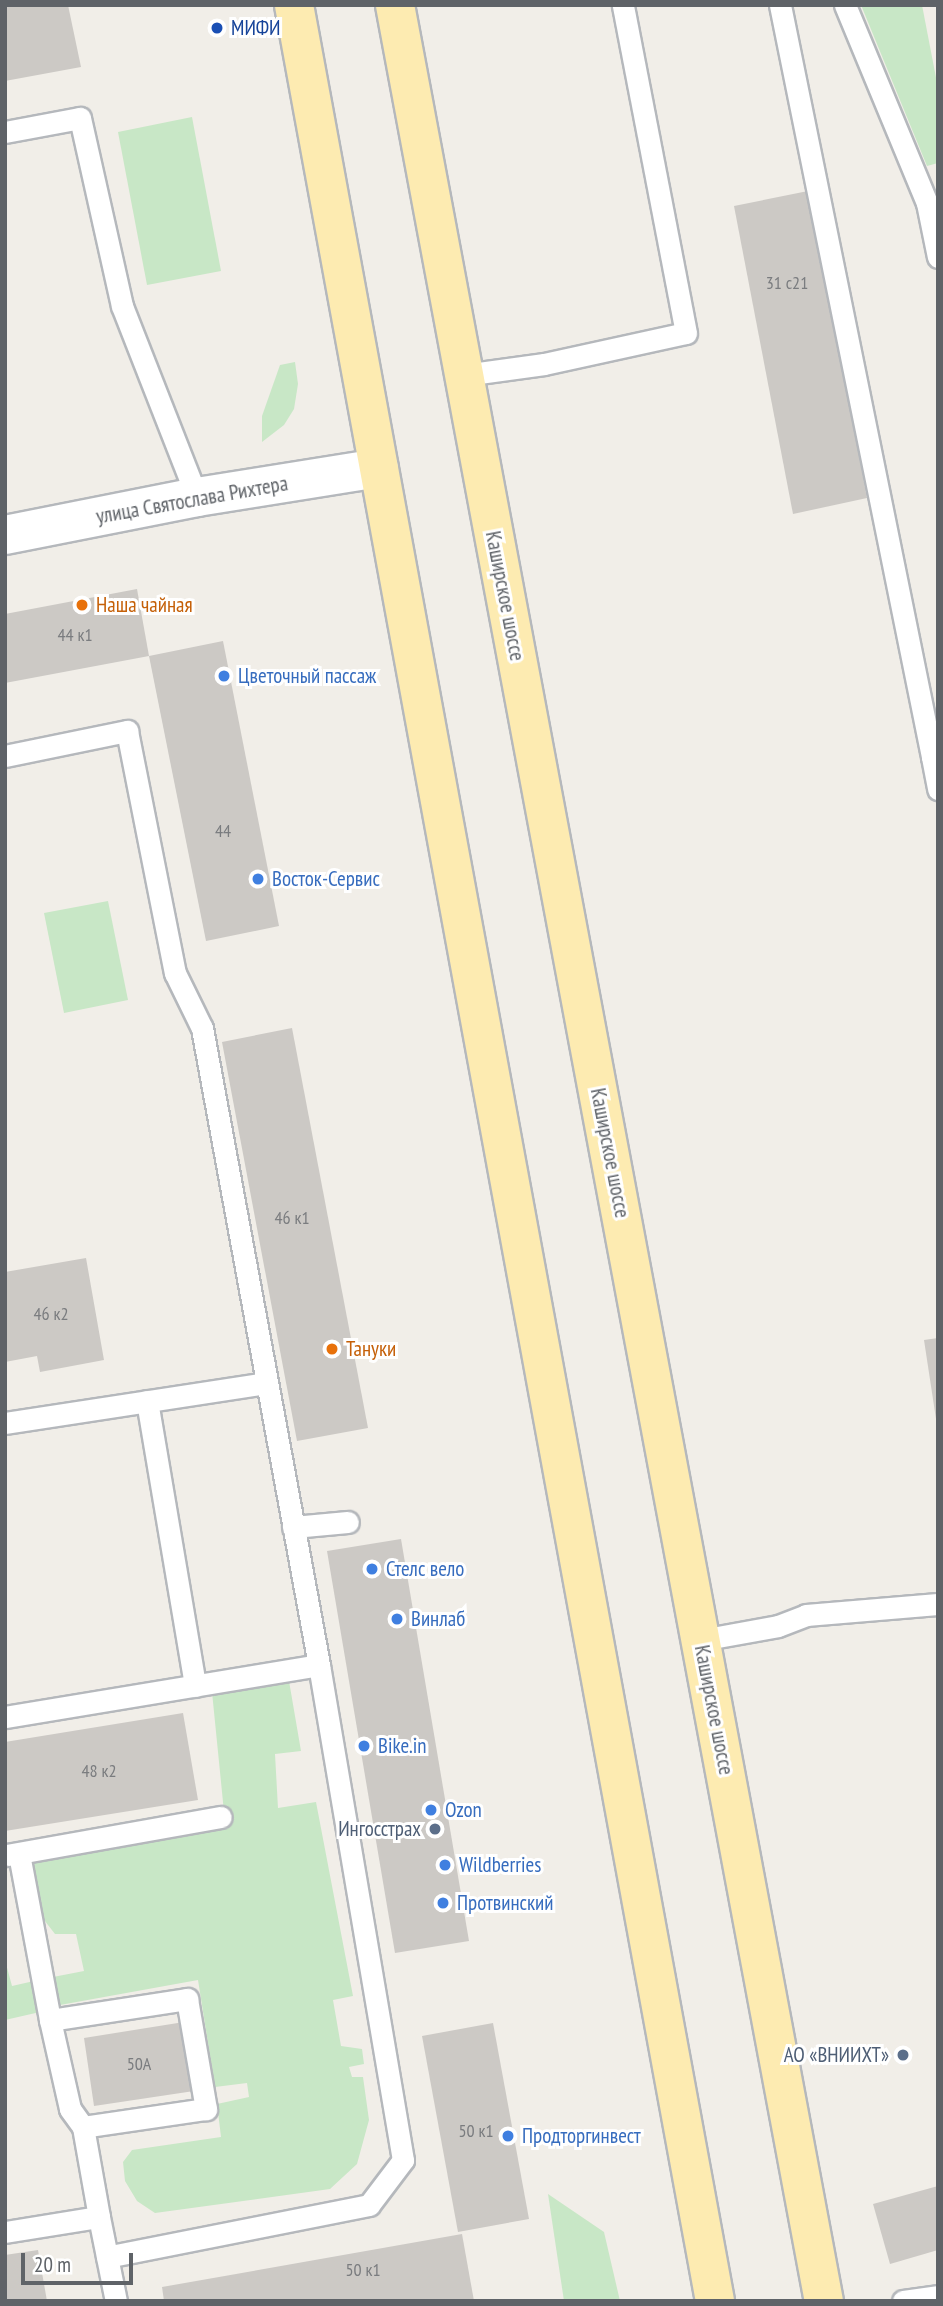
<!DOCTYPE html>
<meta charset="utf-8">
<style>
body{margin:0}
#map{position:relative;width:943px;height:2306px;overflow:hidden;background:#f1eee8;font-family:"PT Sans Narrow",sans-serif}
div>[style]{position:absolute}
.green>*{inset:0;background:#c8e7c6}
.building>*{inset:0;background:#ccc9c5}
.roads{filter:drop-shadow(2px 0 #b5b8bc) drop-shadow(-2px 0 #b5b8bc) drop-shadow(0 2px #b5b8bc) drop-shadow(0 -2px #b5b8bc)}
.lane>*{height:21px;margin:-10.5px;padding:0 10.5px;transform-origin:10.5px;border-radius:10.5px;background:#fff}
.street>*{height:38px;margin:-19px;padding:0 19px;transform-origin:19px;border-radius:19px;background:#fff}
.primary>*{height:38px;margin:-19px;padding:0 19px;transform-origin:19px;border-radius:19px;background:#fdebb1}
.dots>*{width:19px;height:19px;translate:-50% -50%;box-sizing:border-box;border:4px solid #fff;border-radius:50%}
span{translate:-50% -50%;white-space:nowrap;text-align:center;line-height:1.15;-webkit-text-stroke:6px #fff;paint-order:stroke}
.number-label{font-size:18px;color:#7a7c7f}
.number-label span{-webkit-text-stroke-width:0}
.transit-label{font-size:21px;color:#164399}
.left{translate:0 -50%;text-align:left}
.street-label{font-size:21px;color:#5f6368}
.food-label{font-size:21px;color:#c56008}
.shop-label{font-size:21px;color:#366cbe}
.service-label{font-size:21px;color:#4e5e75}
.right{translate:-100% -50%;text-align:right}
.frame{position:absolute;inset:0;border:7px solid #5f6368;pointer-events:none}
.scale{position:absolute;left:21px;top:2253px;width:112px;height:32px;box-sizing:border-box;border:4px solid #5f6368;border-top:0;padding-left:9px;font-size:21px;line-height:24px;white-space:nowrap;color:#5f6368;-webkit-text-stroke:5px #fff;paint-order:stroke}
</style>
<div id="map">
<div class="green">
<i style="clip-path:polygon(861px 5px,922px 5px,938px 88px,938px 163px,927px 166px)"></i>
<i style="clip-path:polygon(192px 117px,221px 271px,147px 285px,118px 132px)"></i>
<i style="clip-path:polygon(295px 362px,298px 384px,294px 409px,284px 425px,262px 442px,262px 416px,280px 365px)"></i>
<i style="clip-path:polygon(108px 901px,128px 1000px,64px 1013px,44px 913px)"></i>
<i style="clip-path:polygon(289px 1681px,301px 1751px,275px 1754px,278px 1808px,316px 1802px,353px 1996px,333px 2000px,341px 2046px,362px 2049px,364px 2064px,349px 2067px,352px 2077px,363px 2077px,369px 2120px,357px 2164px,330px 2189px,155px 2213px,137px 2201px,125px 2181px,123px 2162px,132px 2150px,221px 2137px,217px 2104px,249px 2097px,247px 2083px,215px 2087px,198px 1980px,60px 2005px,53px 1977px,84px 1971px,76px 1934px,55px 1934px,41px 1916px,29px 1858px,225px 1822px,212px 1692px)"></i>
<i style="clip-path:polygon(5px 1960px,12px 1986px,34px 1981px,40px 2012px,5px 2020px)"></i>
<i style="clip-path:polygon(548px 2194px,604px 2232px,620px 2301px,564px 2301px)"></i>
</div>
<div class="building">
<i style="clip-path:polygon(5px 5px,68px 5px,81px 67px,5px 81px)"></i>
<i style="clip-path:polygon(808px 191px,867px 498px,793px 514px,734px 206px)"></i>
<i style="clip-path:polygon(137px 589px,149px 656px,5px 683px,5px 614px)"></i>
<i style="clip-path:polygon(223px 641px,279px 926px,206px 941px,149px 656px)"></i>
<i style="clip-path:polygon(292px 1028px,368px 1428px,297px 1441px,222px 1042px)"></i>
<i style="clip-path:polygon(86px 1258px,104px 1360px,40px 1372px,37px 1356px,5px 1362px,5px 1272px)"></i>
<i style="clip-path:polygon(938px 1338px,938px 1419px,936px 1419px,924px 1340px)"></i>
<i style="clip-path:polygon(401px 1539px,469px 1941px,395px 1953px,327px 1551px)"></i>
<i style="clip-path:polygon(183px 1713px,198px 1800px,5px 1831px,5px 1742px)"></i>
<i style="clip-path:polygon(184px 2022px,194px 2091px,94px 2106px,84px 2038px)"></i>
<i style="clip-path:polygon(493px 2023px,529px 2219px,458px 2232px,422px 2036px)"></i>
<i style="clip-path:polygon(938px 2186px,938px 2250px,890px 2264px,873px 2204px)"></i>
<i style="clip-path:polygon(462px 2234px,474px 2301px,164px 2301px,162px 2287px)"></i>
<i style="clip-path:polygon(38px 2250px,47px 2301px,5px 2301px,5px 2255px)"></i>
</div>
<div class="roads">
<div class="lane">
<i style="left:780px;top:5px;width:767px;rotate:78.57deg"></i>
<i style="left:845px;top:5px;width:214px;rotate:67.5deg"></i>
<i style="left:927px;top:203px;width:55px;rotate:78.5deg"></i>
<i style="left:5px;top:132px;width:76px;rotate:-10.6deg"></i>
<i style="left:80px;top:118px;width:193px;rotate:77.4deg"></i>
<i style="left:122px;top:306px;width:205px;rotate:68.6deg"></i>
<i style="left:464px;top:375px;width:81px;rotate:-7.8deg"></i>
<i style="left:544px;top:364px;width:145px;rotate:-12.3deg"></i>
<i style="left:686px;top:333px;width:334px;rotate:-100.9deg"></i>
<i style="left:5px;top:756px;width:125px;rotate:-11.6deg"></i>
<i style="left:127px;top:731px;width:247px;rotate:78.8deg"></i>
<i style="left:175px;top:973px;width:61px;rotate:63.9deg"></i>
<i style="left:202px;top:1028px;width:648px;rotate:79.59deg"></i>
<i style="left:319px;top:1665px;width:502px;rotate:80.37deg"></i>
<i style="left:403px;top:2160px;width:56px;rotate:127.1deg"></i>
<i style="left:369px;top:2205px;width:267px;rotate:168.8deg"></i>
<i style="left:938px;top:756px;width:6px;rotate:171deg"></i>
<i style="left:932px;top:757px;width:33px;rotate:79deg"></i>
<i style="left:147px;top:1401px;width:289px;rotate:80.4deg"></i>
<i style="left:5px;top:1423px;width:263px;rotate:-8.7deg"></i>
<i style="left:293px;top:1527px;width:55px;rotate:-5.2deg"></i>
<i style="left:701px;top:1640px;width:78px;rotate:-10.3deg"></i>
<i style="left:778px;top:1626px;width:30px;rotate:-21deg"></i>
<i style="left:806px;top:1615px;width:132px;rotate:-4.8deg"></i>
<i style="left:5px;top:1717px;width:318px;rotate:-9.4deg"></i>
<i style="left:19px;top:1854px;width:169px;rotate:79.4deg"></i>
<i style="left:50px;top:2020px;width:91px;rotate:77.3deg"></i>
<i style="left:70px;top:2109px;width:22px;rotate:54deg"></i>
<i style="left:83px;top:2127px;width:91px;rotate:79.9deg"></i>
<i style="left:7px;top:1855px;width:217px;rotate:-10.1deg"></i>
<i style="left:50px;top:2020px;width:139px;rotate:-8.7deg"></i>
<i style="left:187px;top:1999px;width:112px;rotate:80.2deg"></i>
<i style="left:206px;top:2109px;width:124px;rotate:171.7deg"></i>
<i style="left:5px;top:2232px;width:95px;rotate:-9.1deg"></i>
<i style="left:99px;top:2217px;width:86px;rotate:78.6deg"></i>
<i style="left:903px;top:2301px;width:35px;rotate:-8deg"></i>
</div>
<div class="street">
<i style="left:5px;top:535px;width:196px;rotate:-11.2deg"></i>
<i style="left:197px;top:497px;width:184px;rotate:-9.1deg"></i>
</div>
<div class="primary">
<i style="left:294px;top:5px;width:2334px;rotate:79.61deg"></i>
<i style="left:395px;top:5px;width:2336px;rotate:79.42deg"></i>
</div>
</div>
<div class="dots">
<i style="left:217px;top:28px;background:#1a4fb4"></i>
<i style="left:82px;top:605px;background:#e8710a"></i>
<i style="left:224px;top:676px;background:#3f7fe0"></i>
<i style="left:258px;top:879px;background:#3f7fe0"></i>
<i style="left:332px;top:1349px;background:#e8710a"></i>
<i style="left:372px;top:1569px;background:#3f7fe0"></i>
<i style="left:397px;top:1619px;background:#3f7fe0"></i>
<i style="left:364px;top:1746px;background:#3f7fe0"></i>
<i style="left:431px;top:1810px;background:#3f7fe0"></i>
<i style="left:435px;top:1829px;background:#5c6f8a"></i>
<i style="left:445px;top:1865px;background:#3f7fe0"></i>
<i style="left:443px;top:1903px;background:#3f7fe0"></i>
<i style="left:903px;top:2055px;background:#5c6f8a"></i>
<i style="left:508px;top:2136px;background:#3f7fe0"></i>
</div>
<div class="number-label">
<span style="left:787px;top:283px">31 с21</span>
<span style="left:75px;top:635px">44 к1</span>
<span style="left:223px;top:831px">44</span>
<span style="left:292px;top:1218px">46 к1</span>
<span style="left:51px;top:1314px">46 к2</span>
<span style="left:99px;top:1771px">48 к2</span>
<span style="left:139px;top:2064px">50А</span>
<span style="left:476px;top:2131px">50 к1</span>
<span style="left:363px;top:2270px">50 к1</span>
</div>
<div class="transit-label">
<span class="left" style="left:231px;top:28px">МИФИ</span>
</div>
<div class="street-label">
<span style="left:192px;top:500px;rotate:-10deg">улица Святослава Рихтера</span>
<span style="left:505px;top:596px;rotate:79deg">Каширское шоссе</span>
<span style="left:610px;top:1153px;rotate:79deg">Каширское шоссе</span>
<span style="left:714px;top:1710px;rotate:79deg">Каширское шоссе</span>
</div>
<div class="food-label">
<span class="left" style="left:96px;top:605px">Наша чайная</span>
<span class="left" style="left:346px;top:1349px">Тануки</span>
</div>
<div class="shop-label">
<span class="left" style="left:238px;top:676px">Цветочный пассаж</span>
<span class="left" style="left:272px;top:879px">Восток-Сервис</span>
<span class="left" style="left:386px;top:1569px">Стелс вело</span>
<span class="left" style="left:411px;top:1619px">Винлаб</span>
<span class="left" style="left:378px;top:1746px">Bike.in</span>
<span class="left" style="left:445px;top:1810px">Ozon</span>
<span class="left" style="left:459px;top:1865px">Wildberries</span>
<span class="left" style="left:457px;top:1903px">Протвинский</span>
<span class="left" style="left:522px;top:2136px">Продторгинвест</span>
</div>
<div class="service-label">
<span class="right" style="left:421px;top:1829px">Ингосстрах</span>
<span class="right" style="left:889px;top:2055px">АО «ВНИИХТ»</span>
</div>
<div class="frame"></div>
<div class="scale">20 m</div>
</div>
